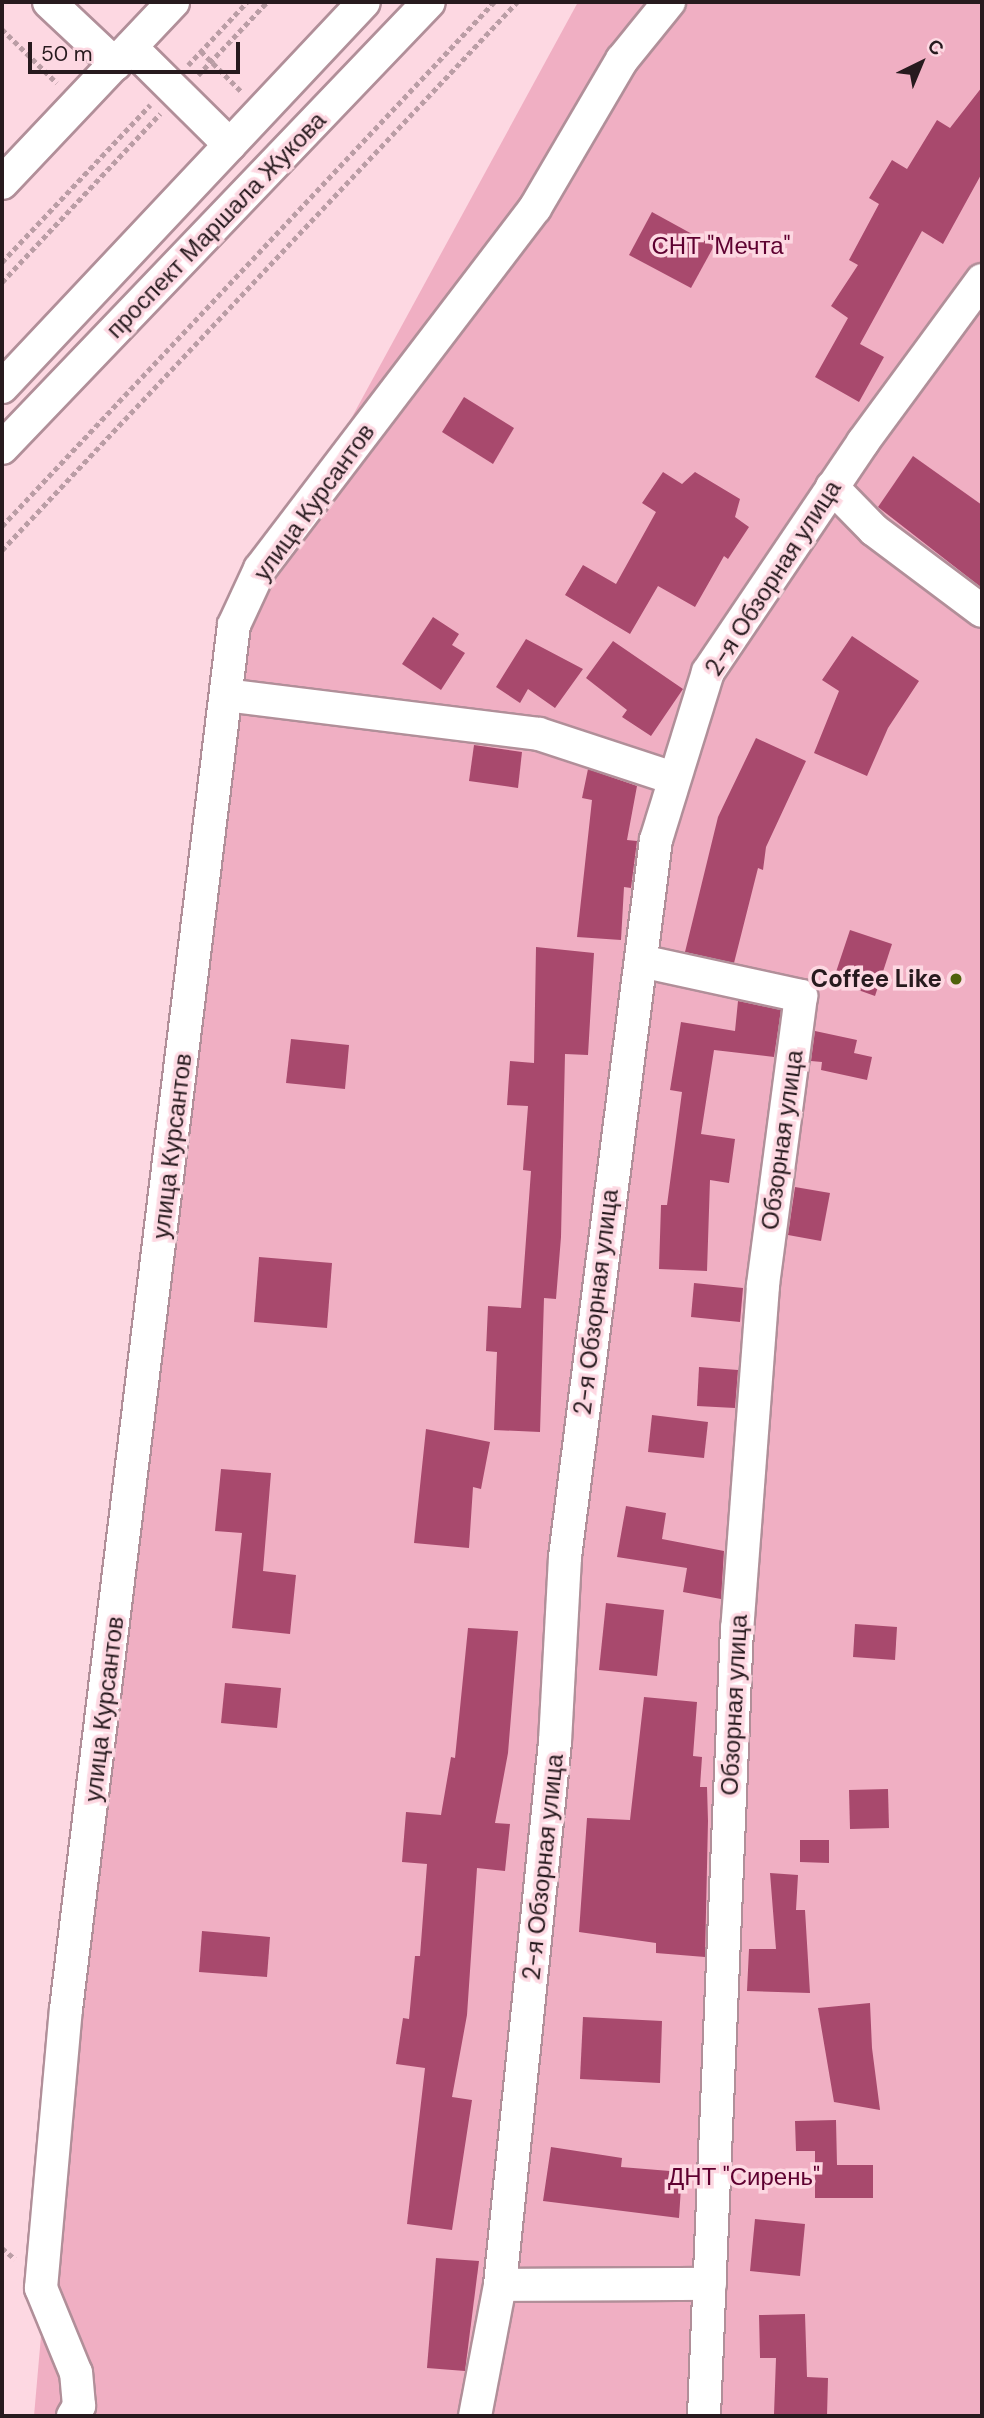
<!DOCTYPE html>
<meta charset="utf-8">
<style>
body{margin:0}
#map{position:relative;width:984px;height:2418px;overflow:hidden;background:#fdd8e2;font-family:"DM Sans",sans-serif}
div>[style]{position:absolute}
.green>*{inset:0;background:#f0afc3}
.building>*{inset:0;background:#a8496d}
.path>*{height:4.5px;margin-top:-2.25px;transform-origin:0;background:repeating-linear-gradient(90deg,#ba9da5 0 5px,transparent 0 8.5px)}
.roads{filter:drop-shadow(2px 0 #b18f99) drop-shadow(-2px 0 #b18f99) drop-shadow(0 2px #b18f99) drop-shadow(0 -2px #b18f99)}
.minor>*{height:32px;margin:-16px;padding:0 16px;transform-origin:16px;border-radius:16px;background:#fff}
.dots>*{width:19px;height:19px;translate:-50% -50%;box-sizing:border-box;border:4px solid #fdd8e2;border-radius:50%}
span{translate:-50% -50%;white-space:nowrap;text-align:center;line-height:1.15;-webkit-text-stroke:7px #fdd8e2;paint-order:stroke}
.street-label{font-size:24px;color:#271a1e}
.park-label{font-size:24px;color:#5e0030}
.poi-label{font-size:24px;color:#271a1e;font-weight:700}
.right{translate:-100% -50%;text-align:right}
.frame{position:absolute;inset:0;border:4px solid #271a1e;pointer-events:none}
.north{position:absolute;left:886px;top:28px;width:70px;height:70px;-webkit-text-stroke:5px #fdd8e2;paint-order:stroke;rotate:43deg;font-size:19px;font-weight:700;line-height:28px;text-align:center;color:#271a1e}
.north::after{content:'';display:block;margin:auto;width:24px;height:32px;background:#271a1e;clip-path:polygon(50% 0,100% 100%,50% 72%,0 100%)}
.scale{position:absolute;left:28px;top:42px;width:212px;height:32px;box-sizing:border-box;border:4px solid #271a1e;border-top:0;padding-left:9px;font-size:21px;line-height:24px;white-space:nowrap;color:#271a1e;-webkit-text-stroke:5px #fdd8e2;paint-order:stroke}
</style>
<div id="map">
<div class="green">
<i style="clip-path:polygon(578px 2px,982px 2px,982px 2416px,34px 2416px,106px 1595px,211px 676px)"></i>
</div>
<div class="building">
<i style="clip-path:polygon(982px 87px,982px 173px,943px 244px,922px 231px,860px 344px,884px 357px,859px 402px,815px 377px,848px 318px,831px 306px,858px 265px,849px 260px,879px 204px,869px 198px,892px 160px,907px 169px,937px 120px,950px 128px)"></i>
<i style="clip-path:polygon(652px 212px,714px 246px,691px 288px,629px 255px)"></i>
<i style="clip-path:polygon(464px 397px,514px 428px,493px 464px,442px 432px)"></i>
<i style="clip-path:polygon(913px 456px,982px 505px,982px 588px,878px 507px)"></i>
<i style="clip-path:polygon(663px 472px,682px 484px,695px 472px,740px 499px,735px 517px,749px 527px,728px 559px,724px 556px,695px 607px,658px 586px,630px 634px,565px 595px,583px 565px,616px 584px,656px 512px,642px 503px)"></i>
<i style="clip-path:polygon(433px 617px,459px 634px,452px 645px,465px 653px,441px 690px,402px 664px)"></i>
<i style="clip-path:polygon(852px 636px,919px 681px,888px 728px,867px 776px,814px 753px,839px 691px,822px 680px)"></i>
<i style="clip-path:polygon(526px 639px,583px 669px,555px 708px,528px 689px,520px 703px,496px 687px)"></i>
<i style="clip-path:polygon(613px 641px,683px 689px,651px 736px,622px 717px,627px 710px,586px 678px)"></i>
<i style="clip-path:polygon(756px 738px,806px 761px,766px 847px,763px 870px,758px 868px,734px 963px,685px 952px,718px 817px)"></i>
<i style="clip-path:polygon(474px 745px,522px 752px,518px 788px,469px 781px)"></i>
<i style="clip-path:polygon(588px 769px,637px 786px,627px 840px,637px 841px,631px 888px,624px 887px,621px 940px,577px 937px,592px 800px,582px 798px)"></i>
<i style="clip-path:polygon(850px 930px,892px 944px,875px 996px,833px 981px)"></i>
<i style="clip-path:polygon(536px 947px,594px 953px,588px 1055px,565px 1054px,561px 1237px,556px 1299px,544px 1298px,540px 1432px,494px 1430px,497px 1352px,486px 1351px,488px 1306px,521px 1308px,531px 1171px,523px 1170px,528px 1106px,507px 1105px,510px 1061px,534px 1063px)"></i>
<i style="clip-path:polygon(738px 1001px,781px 1010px,774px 1057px,714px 1050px,701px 1134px,735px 1139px,729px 1183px,710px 1180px,707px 1271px,659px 1269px,661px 1205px,667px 1205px,682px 1092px,670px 1090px,681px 1022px,735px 1031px)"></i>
<i style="clip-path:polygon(815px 1031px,857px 1040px,854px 1053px,872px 1057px,867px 1080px,821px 1070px,822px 1062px,811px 1061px)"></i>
<i style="clip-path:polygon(291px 1039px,349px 1045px,345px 1089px,286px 1083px)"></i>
<i style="clip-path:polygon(795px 1187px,830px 1193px,821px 1241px,788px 1235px)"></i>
<i style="clip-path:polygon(259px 1257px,332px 1263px,327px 1328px,254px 1322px)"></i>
<i style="clip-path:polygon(694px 1283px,743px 1288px,740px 1322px,691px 1317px)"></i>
<i style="clip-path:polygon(699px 1367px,738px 1370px,735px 1408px,697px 1406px)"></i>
<i style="clip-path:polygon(652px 1415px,708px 1422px,704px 1458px,648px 1452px)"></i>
<i style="clip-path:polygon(426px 1429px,490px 1442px,481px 1489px,473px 1487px,469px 1548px,414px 1543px)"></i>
<i style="clip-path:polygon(221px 1469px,271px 1473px,263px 1571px,296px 1575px,290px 1634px,232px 1628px,242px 1533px,215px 1531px)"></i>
<i style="clip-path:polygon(626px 1506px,666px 1513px,662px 1539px,724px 1551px,721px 1599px,683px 1592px,687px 1568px,617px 1557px)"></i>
<i style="clip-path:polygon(606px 1603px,664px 1610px,657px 1676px,599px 1670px)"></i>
<i style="clip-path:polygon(855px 1624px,897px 1627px,895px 1660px,853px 1657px)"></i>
<i style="clip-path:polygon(468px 1628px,518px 1631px,508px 1753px,495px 1823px,510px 1824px,505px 1871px,477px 1868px,467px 2015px,452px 2097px,472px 2100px,452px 2230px,407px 2224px,425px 2068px,396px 2064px,403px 2018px,409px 2019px,415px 1956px,420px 1956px,427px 1864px,402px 1862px,406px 1812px,441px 1815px,451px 1757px,455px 1758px)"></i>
<i style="clip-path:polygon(225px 1683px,281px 1688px,277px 1728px,221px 1723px)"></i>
<i style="clip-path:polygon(644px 1697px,697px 1702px,693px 1756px,702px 1757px,700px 1787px,707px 1787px,708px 1821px,705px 1957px,656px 1953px,656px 1943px,579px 1932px,587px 1818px,630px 1820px)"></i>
<i style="clip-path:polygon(888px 1789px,889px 1828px,850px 1829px,849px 1790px)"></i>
<i style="clip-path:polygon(800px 1840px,829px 1840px,829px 1863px,800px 1862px)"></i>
<i style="clip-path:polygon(770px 1873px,798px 1875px,796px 1910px,805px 1910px,810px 1993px,747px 1991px,749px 1949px,776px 1949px)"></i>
<i style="clip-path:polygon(202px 1931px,270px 1937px,267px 1977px,199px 1972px)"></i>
<i style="clip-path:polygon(870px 2003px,872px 2048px,880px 2110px,834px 2102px,818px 2008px)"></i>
<i style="clip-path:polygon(583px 2017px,662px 2021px,660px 2083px,580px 2079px)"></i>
<i style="clip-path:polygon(836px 2120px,837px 2165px,873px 2165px,873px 2198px,815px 2198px,815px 2151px,796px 2151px,795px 2121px)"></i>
<i style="clip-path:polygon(551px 2147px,622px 2158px,621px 2167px,682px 2172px,679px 2218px,543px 2201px)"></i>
<i style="clip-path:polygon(755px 2219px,805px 2224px,800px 2276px,750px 2271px)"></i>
<i style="clip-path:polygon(436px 2258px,479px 2261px,465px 2371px,427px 2368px)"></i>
<i style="clip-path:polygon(805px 2314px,807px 2377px,828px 2378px,827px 2416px,774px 2414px,776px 2358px,760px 2358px,759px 2315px)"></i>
</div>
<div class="path">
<i style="left:2px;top:29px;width:77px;rotate:44.5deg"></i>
<i style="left:201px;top:51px;width:58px;rotate:45deg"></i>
<i style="left:188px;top:65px;width:86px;rotate:-46.9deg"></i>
<i style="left:198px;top:75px;width:100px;rotate:-46.6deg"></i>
<i style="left:2px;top:262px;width:216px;rotate:-46.7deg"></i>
<i style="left:2px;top:282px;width:231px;rotate:-46.8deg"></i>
<i style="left:2px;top:526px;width:719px;rotate:-46.8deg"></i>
<i style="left:2px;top:550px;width:752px;rotate:-46.78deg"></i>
<i style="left:2px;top:2248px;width:17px;rotate:40deg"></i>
</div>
<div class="roads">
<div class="minor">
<i style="left:49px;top:2px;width:91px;rotate:43.2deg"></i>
<i style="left:131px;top:47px;width:139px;rotate:44.7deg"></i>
<i style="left:2px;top:183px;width:249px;rotate:-46.6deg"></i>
<i style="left:2px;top:387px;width:528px;rotate:-46.76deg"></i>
<i style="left:2px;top:448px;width:617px;rotate:-46.25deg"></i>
<i style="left:832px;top:487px;width:60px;rotate:45.7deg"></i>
<i style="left:874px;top:530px;width:135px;rotate:36.9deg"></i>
<i style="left:226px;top:695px;width:315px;rotate:7.1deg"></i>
<i style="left:539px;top:734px;width:141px;rotate:18.2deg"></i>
<i style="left:641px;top:961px;width:164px;rotate:12.3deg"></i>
<i style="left:801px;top:996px;width:292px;rotate:97.5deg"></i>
<i style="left:763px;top:1286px;width:343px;rotate:94.3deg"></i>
<i style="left:737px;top:1628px;width:789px;rotate:92.4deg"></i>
<i style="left:500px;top:2285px;width:210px;rotate:-0.3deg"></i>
<i style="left:73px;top:2416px;width:12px;rotate:-59deg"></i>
<i style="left:79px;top:2406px;width:33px;rotate:-95deg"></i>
<i style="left:76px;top:2373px;width:92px;rotate:-112.4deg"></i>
<i style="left:41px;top:2288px;width:280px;rotate:-84.9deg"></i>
<i style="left:66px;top:2009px;width:1394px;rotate:-83.08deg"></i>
<i style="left:234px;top:625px;width:62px;rotate:-65.1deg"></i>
<i style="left:260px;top:569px;width:454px;rotate:-52.7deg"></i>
<i style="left:535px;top:208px;width:172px;rotate:-59.6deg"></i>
<i style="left:622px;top:60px;width:75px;rotate:-51deg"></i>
<i style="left:475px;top:2416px;width:133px;rotate:-79.2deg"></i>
<i style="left:500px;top:2285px;width:546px;rotate:-84.22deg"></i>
<i style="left:555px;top:1742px;width:185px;rotate:-86.9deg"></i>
<i style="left:565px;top:1557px;width:723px;rotate:-82.77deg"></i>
<i style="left:656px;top:840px;width:176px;rotate:-72.8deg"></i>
<i style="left:708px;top:672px;width:277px;rotate:-56deg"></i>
<i style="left:863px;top:442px;width:201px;rotate:-53.7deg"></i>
</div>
</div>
<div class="dots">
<i style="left:956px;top:979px;background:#4e620b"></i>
</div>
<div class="street-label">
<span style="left:216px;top:225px;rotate:-46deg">проспект Маршала Жукова</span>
<span style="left:314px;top:502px;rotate:-54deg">улица Курсантов</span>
<span style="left:773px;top:578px;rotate:-57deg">2-я Обзорная улица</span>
<span style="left:782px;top:1140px;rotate:-82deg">Обзорная улица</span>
<span style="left:172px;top:1146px;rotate:-83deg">улица Курсантов</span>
<span style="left:596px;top:1302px;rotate:-83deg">2-я Обзорная улица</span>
<span style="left:734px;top:1705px;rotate:-87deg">Обзорная улица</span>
<span style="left:104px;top:1709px;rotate:-83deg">улица Курсантов</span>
<span style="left:543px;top:1867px;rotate:-84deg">2-я Обзорная улица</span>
</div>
<div class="park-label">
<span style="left:721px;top:246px">СНТ "Мечта"</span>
<span style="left:744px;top:2177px">ДНТ "Сирень"</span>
</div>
<div class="poi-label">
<span class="right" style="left:942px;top:979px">Coffee Like</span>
</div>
<div class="frame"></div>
<div class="north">С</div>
<div class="scale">50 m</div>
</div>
